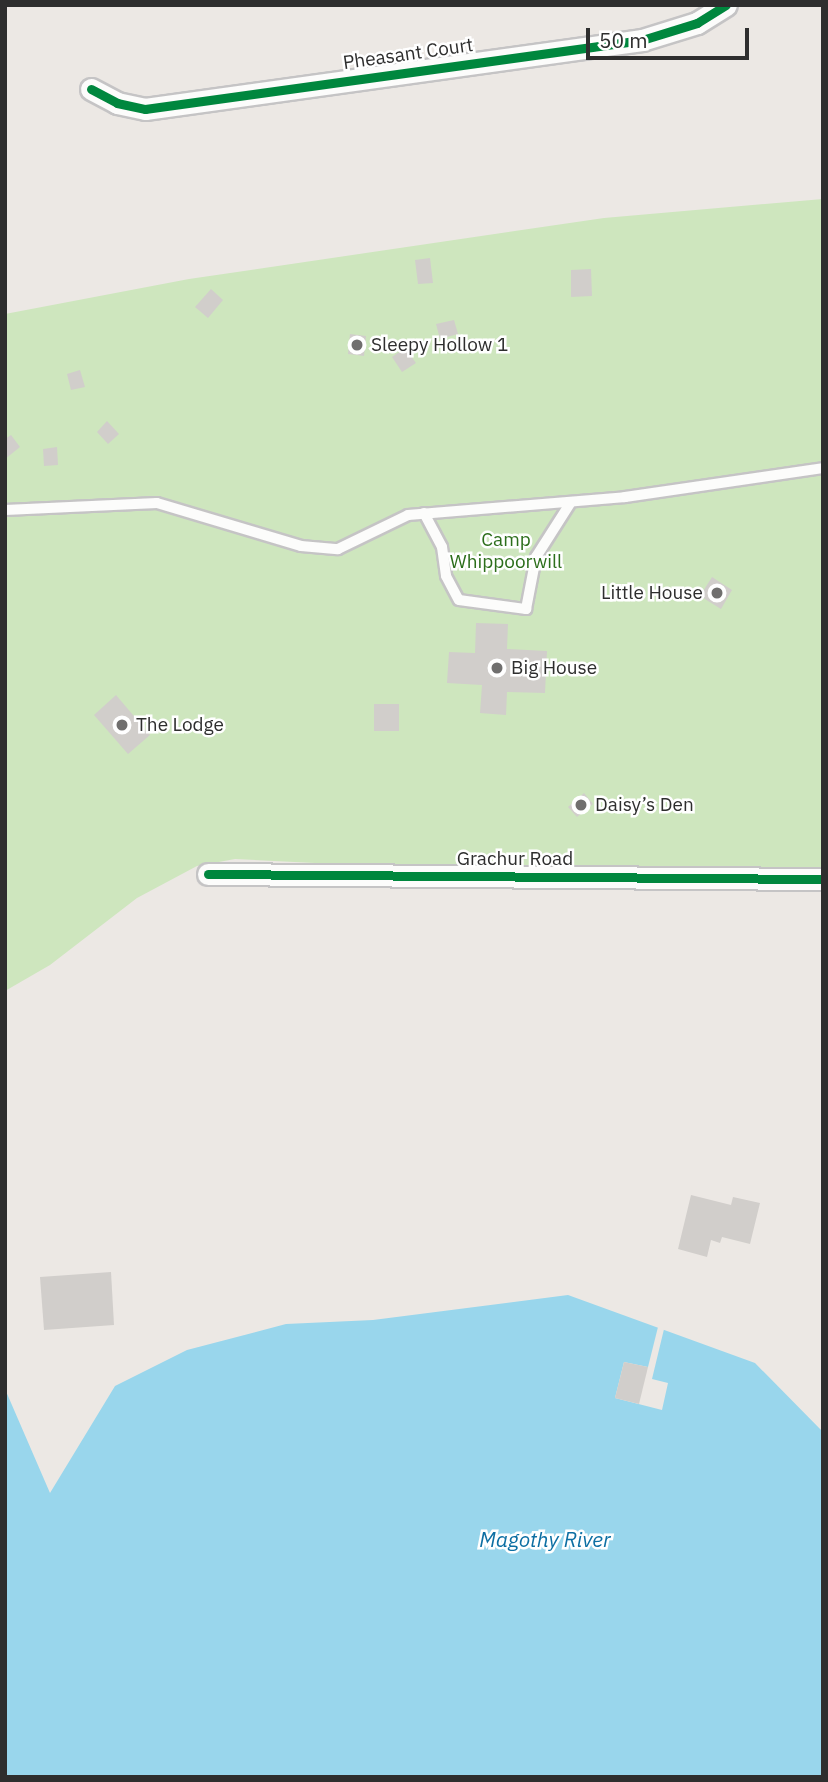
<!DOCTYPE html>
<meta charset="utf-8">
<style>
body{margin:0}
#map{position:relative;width:828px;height:1782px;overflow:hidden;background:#ece8e4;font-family:"IBM Plex Sans",sans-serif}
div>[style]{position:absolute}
.green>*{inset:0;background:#cee6be}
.water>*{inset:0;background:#99d6ec}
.pier>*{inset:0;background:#ece8e4}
.building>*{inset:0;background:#d1cecb}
.roads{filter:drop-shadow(2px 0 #c5c4c5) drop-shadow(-2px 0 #c5c4c5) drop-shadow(0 2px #c5c4c5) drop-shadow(0 -2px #c5c4c5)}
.service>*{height:10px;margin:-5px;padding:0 5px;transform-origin:5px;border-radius:5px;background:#fcfcfb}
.minor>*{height:21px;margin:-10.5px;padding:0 10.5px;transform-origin:10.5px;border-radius:10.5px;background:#fcfcfb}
.cycleway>*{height:9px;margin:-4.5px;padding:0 4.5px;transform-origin:4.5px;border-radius:4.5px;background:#00873e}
.dots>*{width:19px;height:19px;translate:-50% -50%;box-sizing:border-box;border:4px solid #fff;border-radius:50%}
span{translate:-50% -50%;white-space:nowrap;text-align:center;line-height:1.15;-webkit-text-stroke:5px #fff;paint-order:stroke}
.street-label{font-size:19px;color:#2e2e2e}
.poi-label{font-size:19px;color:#2e2e2e}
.left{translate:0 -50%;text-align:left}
.right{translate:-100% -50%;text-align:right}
.park-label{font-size:19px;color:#2c6e1b}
.water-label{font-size:21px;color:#0d6fa3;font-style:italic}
.frame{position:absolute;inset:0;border:7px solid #2e2e2e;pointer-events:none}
.scale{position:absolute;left:586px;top:28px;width:163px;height:32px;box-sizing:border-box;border:4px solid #2e2e2e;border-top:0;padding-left:9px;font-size:21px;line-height:24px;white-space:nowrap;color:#2e2e2e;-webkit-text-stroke:5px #fff;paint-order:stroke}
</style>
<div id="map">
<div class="green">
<i style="clip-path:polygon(823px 199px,823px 870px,376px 866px,235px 859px,197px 866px,137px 898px,50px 965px,5px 991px,5px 314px,189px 279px,604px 218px)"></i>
</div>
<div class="water">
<i style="clip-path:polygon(568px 1295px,755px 1363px,823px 1432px,823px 1777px,5px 1777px,5px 1389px,50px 1493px,115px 1386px,187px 1350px,286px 1324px,373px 1320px)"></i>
</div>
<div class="pier">
<i style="clip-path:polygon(659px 1323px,665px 1325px,652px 1379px,668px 1383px,662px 1410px,615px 1398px,624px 1362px,648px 1367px)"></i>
</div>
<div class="building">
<i style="clip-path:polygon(430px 258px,433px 283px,418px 284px,415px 260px)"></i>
<i style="clip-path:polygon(591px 269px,592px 296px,571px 297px,571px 270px)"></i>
<i style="clip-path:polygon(211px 289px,223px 300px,208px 318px,195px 307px)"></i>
<i style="clip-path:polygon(454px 320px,458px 334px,440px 339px,436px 324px)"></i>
<i style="clip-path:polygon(350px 334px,366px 336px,364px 356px,348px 354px)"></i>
<i style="clip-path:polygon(405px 348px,416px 363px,402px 372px,392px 357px)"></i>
<i style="clip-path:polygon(80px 370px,85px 387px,71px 390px,67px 374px)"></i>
<i style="clip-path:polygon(107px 421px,119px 434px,108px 444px,97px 432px)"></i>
<i style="clip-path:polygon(11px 435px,20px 447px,5px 459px,5px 439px)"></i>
<i style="clip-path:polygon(57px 447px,58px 465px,44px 466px,43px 449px)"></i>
<i style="clip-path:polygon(712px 577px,732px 590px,721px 609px,700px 596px)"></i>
<i style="clip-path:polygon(476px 623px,508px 624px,507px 649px,547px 651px,545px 693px,507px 692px,506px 715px,480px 713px,482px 685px,447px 683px,449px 652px,475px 653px)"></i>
<i style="clip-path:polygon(116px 695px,150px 735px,128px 754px,94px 715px)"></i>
<i style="clip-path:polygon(374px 704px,399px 704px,399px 731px,374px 731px)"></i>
<i style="clip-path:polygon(584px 793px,593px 804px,577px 817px,568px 807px)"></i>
<i style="clip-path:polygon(691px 1195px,731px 1205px,733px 1197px,760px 1203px,750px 1244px,722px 1237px,720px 1243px,711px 1240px,707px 1257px,678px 1249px)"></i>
<i style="clip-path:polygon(111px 1272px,114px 1325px,44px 1330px,40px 1277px)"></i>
<i style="clip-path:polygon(624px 1362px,648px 1367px,639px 1404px,615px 1398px)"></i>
</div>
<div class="roads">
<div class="service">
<i style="left:5px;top:510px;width:152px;rotate:-2.6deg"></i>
<i style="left:157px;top:503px;width:150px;rotate:16.6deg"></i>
<i style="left:301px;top:546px;width:37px;rotate:5deg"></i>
<i style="left:338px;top:549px;width:78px;rotate:-25.9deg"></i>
<i style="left:408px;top:515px;width:218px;rotate:-4.7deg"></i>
<i style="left:625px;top:497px;width:200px;rotate:-8.3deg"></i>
<i style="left:424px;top:513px;width:38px;rotate:62deg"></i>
<i style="left:442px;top:547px;width:29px;rotate:82deg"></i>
<i style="left:446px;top:576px;width:27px;rotate:62deg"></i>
<i style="left:459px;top:600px;width:68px;rotate:7.7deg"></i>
<i style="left:526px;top:609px;width:53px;rotate:-79.1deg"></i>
<i style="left:536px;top:557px;width:65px;rotate:-57.5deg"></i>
</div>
<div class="minor">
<i style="left:91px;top:89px;width:30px;rotate:28deg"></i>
<i style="left:117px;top:103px;width:29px;rotate:12deg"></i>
<i style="left:145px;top:109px;width:502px;rotate:-7.9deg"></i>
<i style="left:642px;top:40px;width:58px;rotate:-17.2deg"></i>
<i style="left:697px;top:23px;width:34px;rotate:-32deg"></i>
<i style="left:208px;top:874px;width:615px;rotate:0.47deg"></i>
</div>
</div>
<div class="cycleway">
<i style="left:91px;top:89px;width:30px;rotate:28deg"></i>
<i style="left:117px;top:103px;width:29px;rotate:12deg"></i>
<i style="left:145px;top:109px;width:502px;rotate:-7.9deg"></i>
<i style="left:642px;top:40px;width:58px;rotate:-17.2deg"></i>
<i style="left:697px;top:23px;width:34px;rotate:-32deg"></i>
<i style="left:208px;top:874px;width:615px;rotate:0.47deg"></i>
</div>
<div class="dots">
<i style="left:357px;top:345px;background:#706f6e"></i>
<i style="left:717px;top:593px;background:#706f6e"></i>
<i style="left:497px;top:668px;background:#706f6e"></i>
<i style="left:122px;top:725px;background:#706f6e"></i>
<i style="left:581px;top:805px;background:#706f6e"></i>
</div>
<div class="street-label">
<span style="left:408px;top:54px;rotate:-8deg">Pheasant Court</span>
<span style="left:515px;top:859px">Grachur Road</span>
</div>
<div class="poi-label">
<span class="left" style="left:371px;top:345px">Sleepy Hollow 1</span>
<span class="right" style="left:703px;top:593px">Little House</span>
<span class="left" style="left:511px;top:668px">Big House</span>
<span class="left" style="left:136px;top:725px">The Lodge</span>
<span class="left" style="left:595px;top:805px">Daisy’s Den</span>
</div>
<div class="park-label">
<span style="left:506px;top:551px">Camp<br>Whippoorwill</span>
</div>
<div class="water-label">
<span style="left:545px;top:1539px">Magothy River</span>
</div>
<div class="frame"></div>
<div class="scale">50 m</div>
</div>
